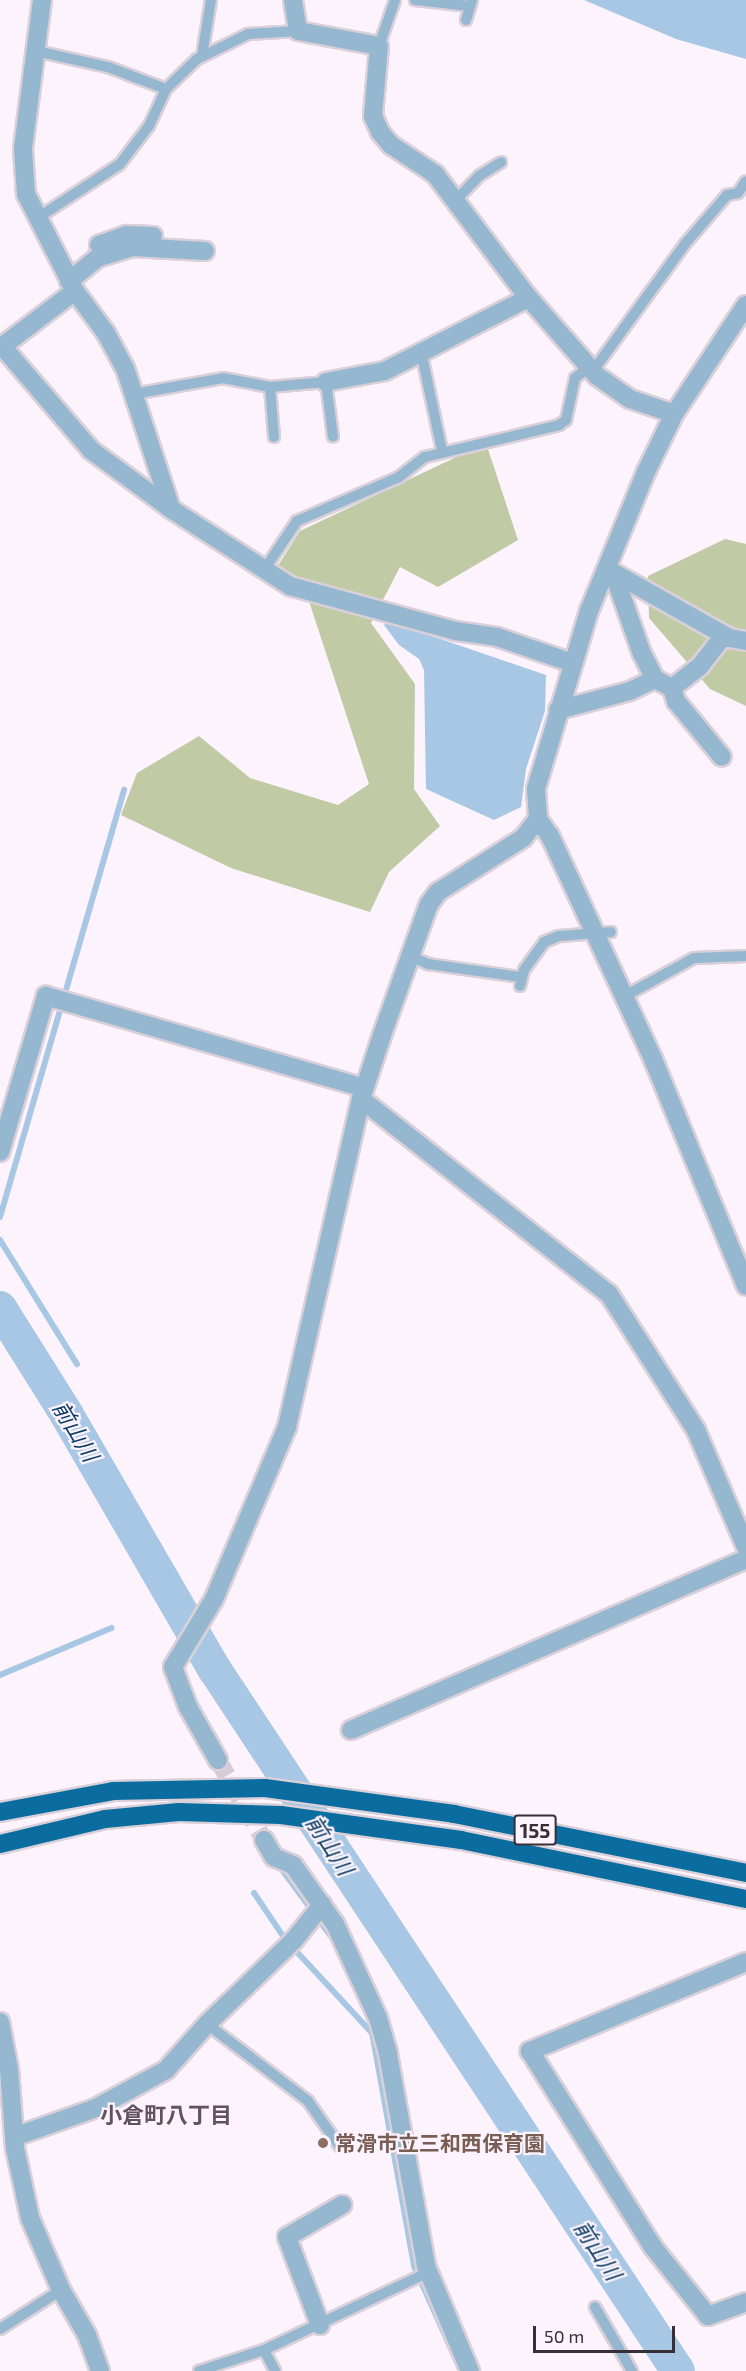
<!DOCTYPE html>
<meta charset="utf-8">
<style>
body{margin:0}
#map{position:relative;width:746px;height:2371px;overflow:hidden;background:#fdf3fd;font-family:"Exo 2","Noto Sans JP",sans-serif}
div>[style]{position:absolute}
.forest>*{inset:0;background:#c0cba5}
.water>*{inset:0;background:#a7c7e4}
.stream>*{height:6px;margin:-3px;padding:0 3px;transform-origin:3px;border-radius:3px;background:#a7c7e4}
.river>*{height:34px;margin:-17px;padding:0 17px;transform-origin:17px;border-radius:17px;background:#a7c7e4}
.street-tunnel>*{height:18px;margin-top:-9px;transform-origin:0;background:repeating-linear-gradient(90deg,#d5ccd5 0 18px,transparent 0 27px)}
.roads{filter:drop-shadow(2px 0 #d9d0d9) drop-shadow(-2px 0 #d9d0d9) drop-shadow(0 2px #d9d0d9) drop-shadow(0 -2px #d9d0d9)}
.lane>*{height:10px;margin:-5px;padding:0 5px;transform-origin:5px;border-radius:5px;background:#96b7d0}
.street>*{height:18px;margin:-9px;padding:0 9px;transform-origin:9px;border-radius:9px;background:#96b7d0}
.highway>*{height:18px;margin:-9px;padding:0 9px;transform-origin:9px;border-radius:9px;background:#0b6c9f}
.dots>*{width:16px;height:16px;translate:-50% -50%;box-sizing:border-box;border:3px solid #fdf3fd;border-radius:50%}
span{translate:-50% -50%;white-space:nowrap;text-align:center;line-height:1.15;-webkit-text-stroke:4.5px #fdf3fd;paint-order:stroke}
.shield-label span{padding:2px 4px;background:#fdf3fd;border:2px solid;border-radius:4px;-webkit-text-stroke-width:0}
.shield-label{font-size:20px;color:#362f36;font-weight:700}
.education-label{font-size:21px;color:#785e54;font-weight:700}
.left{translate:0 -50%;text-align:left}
.water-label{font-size:22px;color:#0a3d63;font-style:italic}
.neighbourhood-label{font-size:22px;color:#60525f;font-weight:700}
.scale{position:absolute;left:533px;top:2326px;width:142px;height:27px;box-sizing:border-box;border:3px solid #362f36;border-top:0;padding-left:8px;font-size:18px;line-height:21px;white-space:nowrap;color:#362f36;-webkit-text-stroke:4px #fdf3fd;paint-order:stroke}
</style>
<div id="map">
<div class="forest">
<i style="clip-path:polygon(486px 443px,518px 540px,438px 587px,400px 567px,371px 623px,415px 684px,414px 789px,440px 826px,389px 872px,370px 912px,231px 868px,121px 815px,137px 773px,199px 736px,250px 778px,338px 805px,369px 784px,304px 586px,277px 567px,300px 531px)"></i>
<i style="clip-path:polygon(725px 539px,746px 544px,746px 706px,710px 689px,649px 618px,648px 576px)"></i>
</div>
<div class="water">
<i style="clip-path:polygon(584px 0,746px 0,746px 59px,676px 39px)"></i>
<i style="clip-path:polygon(388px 621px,546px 675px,545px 711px,526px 769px,521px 807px,494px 820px,426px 789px,424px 670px,419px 659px,399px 645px,384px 625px)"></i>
</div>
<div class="stream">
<i style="left:0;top:1217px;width:445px;rotate:-73.8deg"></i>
<i style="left:0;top:1240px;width:146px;rotate:58.2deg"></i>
<i style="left:0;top:1675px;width:121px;rotate:-22.9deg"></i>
<i style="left:283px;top:1871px;width:79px;rotate:53.7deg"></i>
<i style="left:254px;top:1893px;width:55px;rotate:56deg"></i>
<i style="left:285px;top:1939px;width:127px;rotate:47.2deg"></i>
<i style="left:370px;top:2021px;width:249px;rotate:79.8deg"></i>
<i style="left:414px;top:2266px;width:115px;rotate:65.9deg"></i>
</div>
<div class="river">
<i style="left:0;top:1308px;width:126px;rotate:57.9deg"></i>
<i style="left:67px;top:1415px;width:295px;rotate:59.9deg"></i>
<i style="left:215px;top:1670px;width:840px;rotate:56.56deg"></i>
</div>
<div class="street-tunnel">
<i style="left:218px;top:1760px;width:92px;rotate:60.1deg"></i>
</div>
<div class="roads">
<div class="lane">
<i style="left:415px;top:0;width:55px;rotate:6.2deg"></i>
<i style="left:466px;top:20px;width:21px;rotate:-73deg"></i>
<i style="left:379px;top:46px;width:49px;rotate:-70.8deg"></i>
<i style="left:36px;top:51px;width:74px;rotate:12.5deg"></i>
<i style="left:108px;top:67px;width:62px;rotate:20.8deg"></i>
<i style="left:202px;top:56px;width:57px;rotate:-80.9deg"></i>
<i style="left:455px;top:201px;width:35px;rotate:-46deg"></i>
<i style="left:479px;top:176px;width:26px;rotate:-32deg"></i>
<i style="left:36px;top:219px;width:100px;rotate:-33.2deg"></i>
<i style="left:120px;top:164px;width:48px;rotate:-52.7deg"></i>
<i style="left:149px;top:126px;width:41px;rotate:-65.3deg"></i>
<i style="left:166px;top:89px;width:43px;rotate:-44.1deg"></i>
<i style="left:197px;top:59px;width:57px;rotate:-26.1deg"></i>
<i style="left:248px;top:34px;width:50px;rotate:-3.4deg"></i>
<i style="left:421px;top:351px;width:102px;rotate:78.1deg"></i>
<i style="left:593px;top:371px;width:157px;rotate:-54.1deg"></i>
<i style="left:685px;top:244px;width:65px;rotate:-49.4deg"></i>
<i style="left:727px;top:195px;width:11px;rotate:-10deg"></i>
<i style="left:738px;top:193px;width:14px;rotate:-56deg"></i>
<i style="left:270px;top:387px;width:50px;rotate:85.4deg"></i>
<i style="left:134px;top:394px;width:90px;rotate:-10.2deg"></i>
<i style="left:223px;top:378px;width:48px;rotate:10.8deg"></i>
<i style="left:270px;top:387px;width:56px;rotate:-5.1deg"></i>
<i style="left:326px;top:382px;width:55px;rotate:82.7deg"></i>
<i style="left:264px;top:570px;width:59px;rotate:-56deg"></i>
<i style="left:297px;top:521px;width:111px;rotate:-23.3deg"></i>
<i style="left:399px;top:477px;width:33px;rotate:-38deg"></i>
<i style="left:425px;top:457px;width:138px;rotate:-13.4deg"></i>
<i style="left:559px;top:425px;width:9px;rotate:-36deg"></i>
<i style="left:566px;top:420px;width:43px;rotate:-77.9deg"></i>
<i style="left:575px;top:378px;width:18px;rotate:-38deg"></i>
<i style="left:410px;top:956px;width:20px;rotate:24deg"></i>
<i style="left:428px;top:964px;width:94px;rotate:8deg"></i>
<i style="left:520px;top:986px;width:16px;rotate:-76deg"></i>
<i style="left:524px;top:970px;width:34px;rotate:-54deg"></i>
<i style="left:544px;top:942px;width:16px;rotate:-22deg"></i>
<i style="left:559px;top:936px;width:52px;rotate:-4.4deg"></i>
<i style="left:625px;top:996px;width:79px;rotate:-28.8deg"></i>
<i style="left:694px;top:958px;width:52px;rotate:-2.2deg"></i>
<i style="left:207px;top:2024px;width:127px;rotate:37.3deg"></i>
<i style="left:308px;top:2101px;width:56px;rotate:55.2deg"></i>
<i style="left:595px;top:2307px;width:74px;rotate:60deg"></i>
<i style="left:0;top:2329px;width:72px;rotate:-32.6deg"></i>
<i style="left:264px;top:2350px;width:24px;rotate:62deg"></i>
<i style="left:199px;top:2371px;width:68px;rotate:-17.9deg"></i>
<i style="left:264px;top:2350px;width:183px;rotate:-25.3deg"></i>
</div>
<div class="street">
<i style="left:42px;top:0;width:150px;rotate:97.3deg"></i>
<i style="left:23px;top:149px;width:45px;rotate:86.2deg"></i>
<i style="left:26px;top:194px;width:109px;rotate:63.2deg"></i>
<i style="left:75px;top:291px;width:52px;rotate:53.6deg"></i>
<i style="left:106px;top:333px;width:40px;rotate:62deg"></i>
<i style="left:125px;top:368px;width:148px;rotate:71.9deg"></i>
<i style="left:171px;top:509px;width:142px;rotate:32.9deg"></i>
<i style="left:290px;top:586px;width:172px;rotate:15.2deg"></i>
<i style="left:456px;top:631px;width:41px;rotate:8.3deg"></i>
<i style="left:497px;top:637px;width:79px;rotate:19.1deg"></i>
<i style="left:293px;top:0;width:31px;rotate:81deg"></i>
<i style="left:298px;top:31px;width:82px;rotate:10.5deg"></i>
<i style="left:379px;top:46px;width:70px;rotate:94.9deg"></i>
<i style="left:373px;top:116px;width:17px;rotate:66deg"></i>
<i style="left:380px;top:132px;width:17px;rotate:50deg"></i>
<i style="left:391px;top:145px;width:53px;rotate:33.4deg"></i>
<i style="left:435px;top:174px;width:153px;rotate:53deg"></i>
<i style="left:527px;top:296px;width:106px;rotate:48.8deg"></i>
<i style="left:597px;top:376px;width:40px;rotate:34.9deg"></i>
<i style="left:630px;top:399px;width:46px;rotate:18.8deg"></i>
<i style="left:99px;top:245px;width:30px;rotate:-20deg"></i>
<i style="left:127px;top:235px;width:26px;rotate:2deg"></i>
<i style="left:69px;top:281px;width:36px;rotate:-39deg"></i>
<i style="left:97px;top:258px;width:37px;rotate:-17deg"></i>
<i style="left:132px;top:247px;width:73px;rotate:3.1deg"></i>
<i style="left:746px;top:305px;width:131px;rotate:123.4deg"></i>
<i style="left:674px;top:414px;width:64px;rotate:115.8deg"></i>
<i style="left:646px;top:472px;width:150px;rotate:112.3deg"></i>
<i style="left:589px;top:611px;width:186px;rotate:106.6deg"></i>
<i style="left:536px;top:789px;width:30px;rotate:86deg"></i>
<i style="left:538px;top:819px;width:21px;rotate:55deg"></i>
<i style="left:550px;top:836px;width:246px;rotate:65.2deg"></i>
<i style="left:653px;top:1059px;width:245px;rotate:67.7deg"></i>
<i style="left:2px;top:346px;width:137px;rotate:49.4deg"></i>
<i style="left:91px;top:450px;width:99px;rotate:36.4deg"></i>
<i style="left:0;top:348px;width:94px;rotate:-37.2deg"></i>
<i style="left:326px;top:382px;width:60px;rotate:-10.6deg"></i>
<i style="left:385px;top:371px;width:161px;rotate:-27deg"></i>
<i style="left:609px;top:570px;width:138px;rotate:29.5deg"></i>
<i style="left:729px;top:638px;width:17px;rotate:10deg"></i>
<i style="left:655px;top:679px;width:19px;rotate:28deg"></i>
<i style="left:672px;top:688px;width:36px;rotate:-38deg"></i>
<i style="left:700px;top:666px;width:39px;rotate:-52deg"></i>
<i style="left:672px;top:688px;width:14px;rotate:73deg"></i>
<i style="left:676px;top:701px;width:72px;rotate:50.6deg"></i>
<i style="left:558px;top:710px;width:74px;rotate:-14.8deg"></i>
<i style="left:630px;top:691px;width:28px;rotate:-26deg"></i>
<i style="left:655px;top:679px;width:28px;rotate:-117deg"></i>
<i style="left:642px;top:654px;width:75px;rotate:-109.4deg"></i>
<i style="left:617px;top:583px;width:7px;rotate:-82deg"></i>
<i style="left:361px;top:1099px;width:315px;rotate:38.2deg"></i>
<i style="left:609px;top:1294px;width:161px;rotate:57.4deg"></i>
<i style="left:696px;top:1430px;width:127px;rotate:66.9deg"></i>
<i style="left:0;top:1152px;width:163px;rotate:-73.6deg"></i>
<i style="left:46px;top:996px;width:331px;rotate:16.1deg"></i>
<i style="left:351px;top:1730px;width:430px;rotate:-23.4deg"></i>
<i style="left:218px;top:1760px;width:61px;rotate:-119.5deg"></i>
<i style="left:188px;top:1707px;width:43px;rotate:-110.6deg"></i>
<i style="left:173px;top:1667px;width:79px;rotate:-58.9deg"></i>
<i style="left:214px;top:1599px;width:187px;rotate:-67deg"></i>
<i style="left:287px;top:1427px;width:336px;rotate:-77.3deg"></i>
<i style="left:361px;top:1099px;width:67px;rotate:-71.8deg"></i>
<i style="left:382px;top:1035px;width:139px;rotate:-70.3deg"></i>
<i style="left:429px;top:904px;width:15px;rotate:-53deg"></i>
<i style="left:438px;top:892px;width:101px;rotate:-32.4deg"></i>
<i style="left:523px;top:838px;width:24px;rotate:-52deg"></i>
<i style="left:264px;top:1840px;width:20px;rotate:60deg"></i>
<i style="left:274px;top:1857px;width:21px;rotate:23deg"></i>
<i style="left:293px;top:1865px;width:72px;rotate:54.6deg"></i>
<i style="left:335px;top:1924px;width:103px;rotate:65.4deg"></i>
<i style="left:378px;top:2018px;width:37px;rotate:74deg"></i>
<i style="left:388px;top:2054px;width:215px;rotate:79.8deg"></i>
<i style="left:426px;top:2266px;width:114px;rotate:67.3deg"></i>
<i style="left:746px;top:1962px;width:234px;rotate:157.6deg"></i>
<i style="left:530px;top:2051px;width:231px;rotate:57.9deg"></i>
<i style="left:653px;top:2247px;width:88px;rotate:51.4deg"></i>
<i style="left:708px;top:2316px;width:40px;rotate:-20.2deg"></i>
<i style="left:0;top:2022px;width:48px;rotate:79.2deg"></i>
<i style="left:9px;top:2069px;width:79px;rotate:85.7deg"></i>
<i style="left:15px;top:2148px;width:72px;rotate:77.9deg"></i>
<i style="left:30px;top:2218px;width:78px;rotate:66.7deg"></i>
<i style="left:61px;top:2290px;width:52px;rotate:60deg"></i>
<i style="left:87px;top:2335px;width:38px;rotate:70deg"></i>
<i style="left:14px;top:2137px;width:87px;rotate:-19.5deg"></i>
<i style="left:96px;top:2108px;width:80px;rotate:-28.5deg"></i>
<i style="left:166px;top:2070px;width:62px;rotate:-48.3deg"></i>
<i style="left:207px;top:2024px;width:121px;rotate:-44deg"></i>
<i style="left:294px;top:1940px;width:45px;rotate:-51.3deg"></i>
<i style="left:320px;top:2325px;width:94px;rotate:-110.6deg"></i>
<i style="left:287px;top:2237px;width:64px;rotate:-30.2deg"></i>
</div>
<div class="highway">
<i style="left:0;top:1812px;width:115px;rotate:-10.5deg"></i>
<i style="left:113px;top:1791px;width:152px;rotate:-1.1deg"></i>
<i style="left:265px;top:1788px;width:191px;rotate:7.8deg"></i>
<i style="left:454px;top:1814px;width:298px;rotate:11.4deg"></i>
<i style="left:0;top:1844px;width:108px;rotate:-13.4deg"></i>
<i style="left:105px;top:1819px;width:74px;rotate:-5.4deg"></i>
<i style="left:179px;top:1812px;width:102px;rotate:1.7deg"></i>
<i style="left:281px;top:1815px;width:182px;rotate:7.9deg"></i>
<i style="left:461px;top:1840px;width:291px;rotate:11.7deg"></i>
</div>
</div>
<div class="dots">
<i style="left:323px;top:2143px;background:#8d6e63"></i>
</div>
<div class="shield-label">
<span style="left:535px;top:1830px">155</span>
</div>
<div class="education-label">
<span class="left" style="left:335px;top:2143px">常滑市立三和西保育園</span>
</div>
<div class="water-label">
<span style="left:76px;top:1431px;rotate:59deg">前山川</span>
<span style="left:330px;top:1845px;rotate:57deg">前山川</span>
<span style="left:598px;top:2250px;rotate:57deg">前山川</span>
</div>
<div class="neighbourhood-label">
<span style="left:166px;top:2115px">小倉町八丁目</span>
</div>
<div class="scale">50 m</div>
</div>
